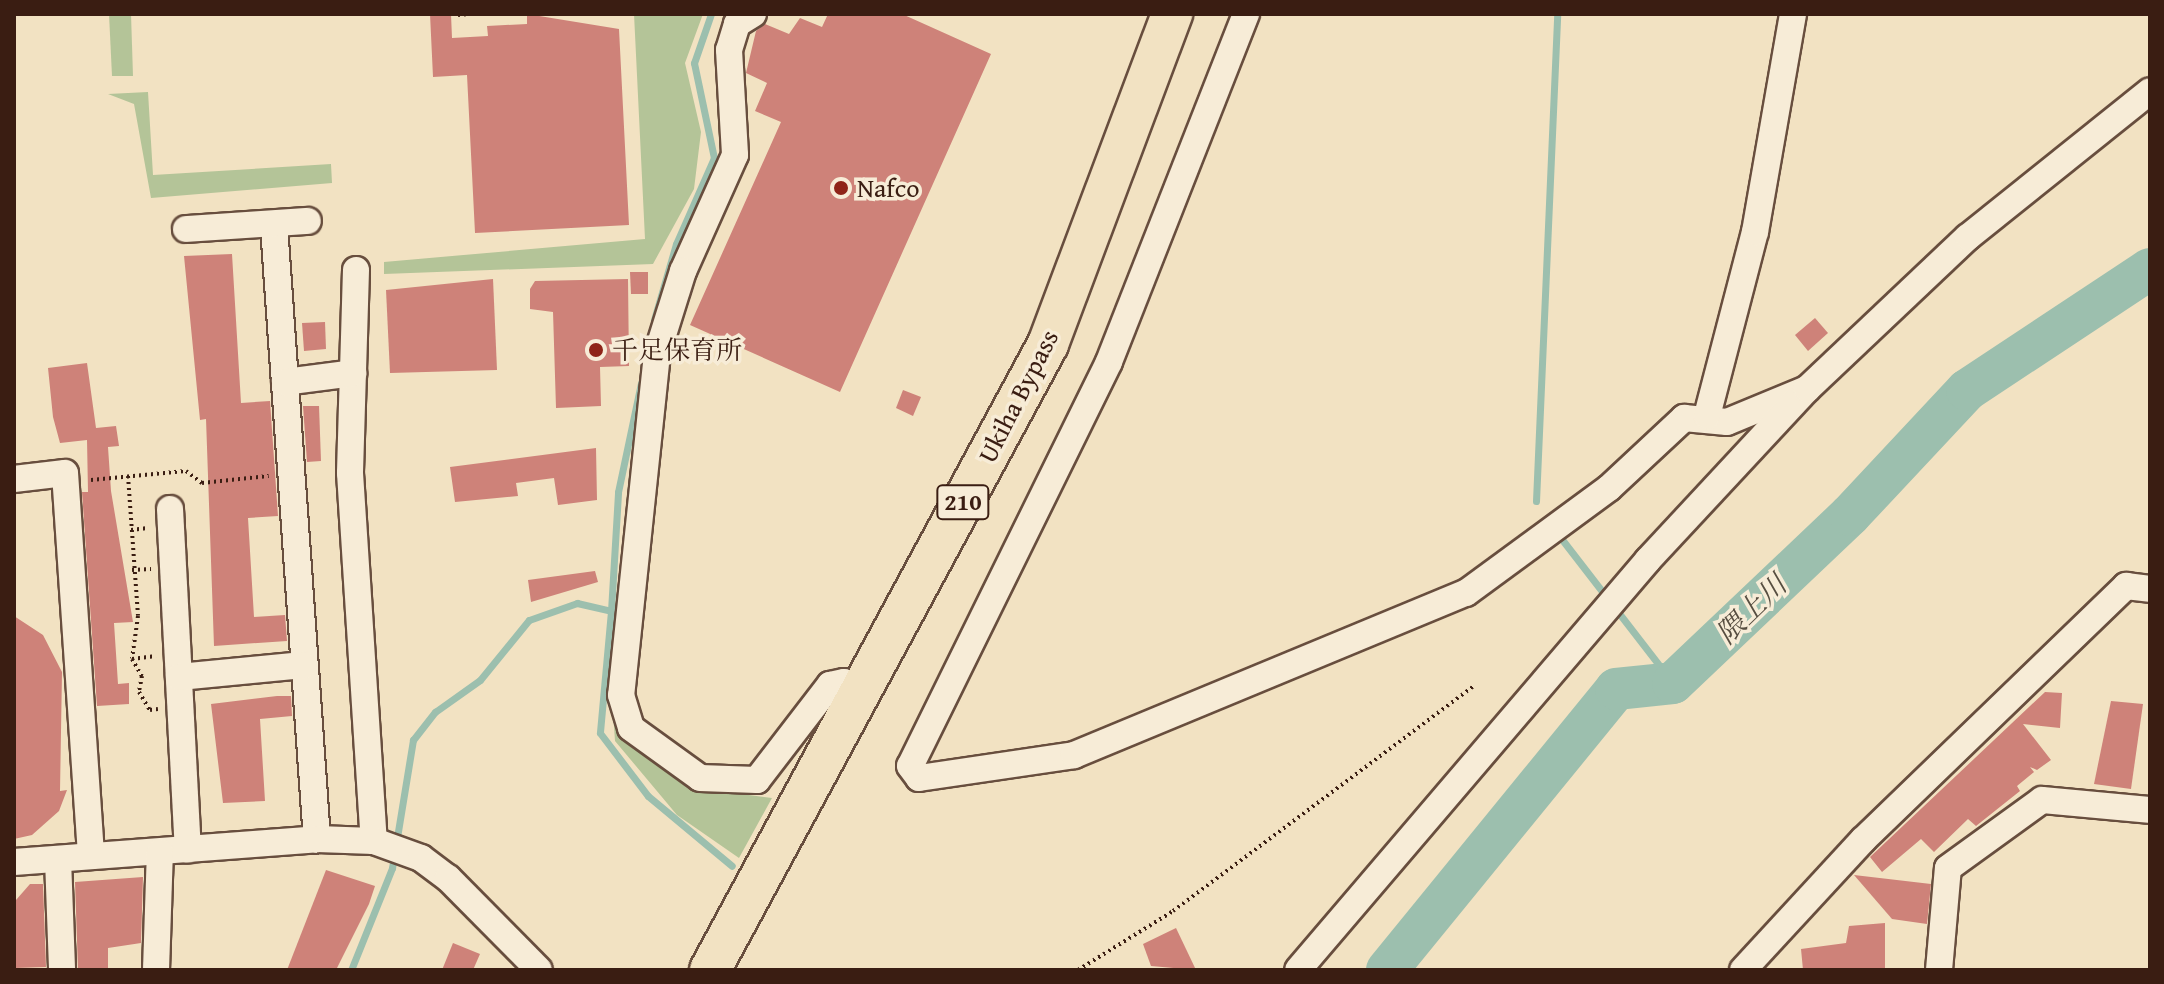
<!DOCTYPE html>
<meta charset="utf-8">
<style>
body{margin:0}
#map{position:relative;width:2164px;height:984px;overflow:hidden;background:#f2e2c2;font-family:"Gentium Book Plus","Noto Serif JP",serif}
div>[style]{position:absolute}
.green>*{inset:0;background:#b4c498}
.stream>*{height:7px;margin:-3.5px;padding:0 3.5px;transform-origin:3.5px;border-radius:3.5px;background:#9cbfae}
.river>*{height:42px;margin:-21px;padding:0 21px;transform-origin:21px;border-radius:21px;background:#9cbfae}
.building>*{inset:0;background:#ce8279}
.path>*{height:4px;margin-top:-2px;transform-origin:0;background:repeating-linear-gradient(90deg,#3a1d12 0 2px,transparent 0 6px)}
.roads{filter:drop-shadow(2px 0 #684e3e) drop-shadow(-2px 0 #684e3e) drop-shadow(0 2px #684e3e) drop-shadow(0 -2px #684e3e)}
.minor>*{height:26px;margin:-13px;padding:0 13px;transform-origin:13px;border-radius:13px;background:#f7ecd7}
.highway>*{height:40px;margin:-20px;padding:0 20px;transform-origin:20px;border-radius:20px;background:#f2e2c2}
.dots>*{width:22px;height:22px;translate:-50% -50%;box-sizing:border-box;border:4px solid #f7ecd7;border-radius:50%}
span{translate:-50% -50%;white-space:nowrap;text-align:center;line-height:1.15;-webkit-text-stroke:7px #f7ecd7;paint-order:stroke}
.shield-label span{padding:2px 6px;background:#f7ecd7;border:2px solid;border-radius:6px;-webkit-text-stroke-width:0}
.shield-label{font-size:24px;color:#3a1d12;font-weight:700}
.poi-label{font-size:26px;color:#3a1d12}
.left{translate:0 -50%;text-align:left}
.street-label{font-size:26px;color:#3a1d12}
.water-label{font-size:28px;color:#574e41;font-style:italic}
.frame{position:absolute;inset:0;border:16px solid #3a1d12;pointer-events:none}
</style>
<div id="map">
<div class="green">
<i style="clip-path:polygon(109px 14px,131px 14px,133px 76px,112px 76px)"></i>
<i style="clip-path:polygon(634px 14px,703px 14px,685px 63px,701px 132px,694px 189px,653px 264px,384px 274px,384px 262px,645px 239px)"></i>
<i style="clip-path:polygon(148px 92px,153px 175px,331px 164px,332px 183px,151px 198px,134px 104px,108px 94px)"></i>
<i style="clip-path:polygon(611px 683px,631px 735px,703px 789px,772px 798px,739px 858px,677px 815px,615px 741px)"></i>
</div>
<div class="stream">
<i style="left:654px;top:320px;width:79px;rotate:-73.9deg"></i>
<i style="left:676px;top:244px;width:94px;rotate:-66.2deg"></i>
<i style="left:714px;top:158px;width:97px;rotate:-101.9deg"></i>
<i style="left:694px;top:63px;width:52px;rotate:-70.9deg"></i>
<i style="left:1536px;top:501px;width:487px;rotate:-87.5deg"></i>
<i style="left:1557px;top:533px;width:190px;rotate:52.3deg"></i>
<i style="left:611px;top:611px;width:122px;rotate:95.2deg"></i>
<i style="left:600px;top:733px;width:79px;rotate:52.7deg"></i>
<i style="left:648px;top:796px;width:109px;rotate:39.8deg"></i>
<i style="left:351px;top:970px;width:110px;rotate:-68.1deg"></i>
<i style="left:392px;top:868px;width:130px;rotate:-80.7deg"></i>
<i style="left:413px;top:740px;width:36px;rotate:-52deg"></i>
<i style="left:435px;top:712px;width:55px;rotate:-35.4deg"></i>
<i style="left:480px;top:680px;width:77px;rotate:-50.8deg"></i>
<i style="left:529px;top:620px;width:51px;rotate:-19.5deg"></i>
<i style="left:577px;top:603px;width:35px;rotate:13deg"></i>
<i style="left:611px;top:611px;width:119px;rotate:-86.6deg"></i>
<i style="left:618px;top:492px;width:111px;rotate:-78.1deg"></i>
</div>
<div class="river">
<i style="left:1387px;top:970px;width:362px;rotate:-50.8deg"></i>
<i style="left:1616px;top:689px;width:57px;rotate:-6deg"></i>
<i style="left:1673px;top:683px;width:244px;rotate:-43.5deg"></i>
<i style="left:1850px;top:515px;width:171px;rotate:-46.9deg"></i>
<i style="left:1967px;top:390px;width:219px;rotate:-33.5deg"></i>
</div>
<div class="building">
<i style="clip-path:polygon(430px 14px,451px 14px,452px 38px,488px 36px,487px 26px,527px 24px,527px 14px,619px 29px,629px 225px,475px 233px,467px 75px,433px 77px)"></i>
<i style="clip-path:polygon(828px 14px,902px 14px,991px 54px,840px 392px,690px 325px,781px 122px,755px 111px,767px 83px,746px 73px,756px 31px,765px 24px,789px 34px,800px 18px,822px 27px)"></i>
<i style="clip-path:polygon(232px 254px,241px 403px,270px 401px,278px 516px,248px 518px,254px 617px,285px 615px,287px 641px,214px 646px,206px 419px,200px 420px,184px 256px)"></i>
<i style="clip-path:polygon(630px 272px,648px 272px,648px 294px,631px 294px)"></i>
<i style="clip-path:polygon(493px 279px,497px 370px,390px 373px,386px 290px)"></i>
<i style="clip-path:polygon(628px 279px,629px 366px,600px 367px,601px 406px,556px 408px,553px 312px,530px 309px,530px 289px,535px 281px)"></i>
<i style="clip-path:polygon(1815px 318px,1828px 333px,1808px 351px,1795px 335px)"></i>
<i style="clip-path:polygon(325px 322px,326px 349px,304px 351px,302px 323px)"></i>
<i style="clip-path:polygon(87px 363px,96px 428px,116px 426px,119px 446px,108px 447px,111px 491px,133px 622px,114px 623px,118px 684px,129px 683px,129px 704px,97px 706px,82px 492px,88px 492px,87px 440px,60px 443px,53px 417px,48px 368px)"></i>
<i style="clip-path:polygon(903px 390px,921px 397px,913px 416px,896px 408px)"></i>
<i style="clip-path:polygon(303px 406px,319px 406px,321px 461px,307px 462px)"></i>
<i style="clip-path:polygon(596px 448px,597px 500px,558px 505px,554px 478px,516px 483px,518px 496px,455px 502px,450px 467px)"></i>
<i style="clip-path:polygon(595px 571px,598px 582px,531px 602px,528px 580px)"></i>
<i style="clip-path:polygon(14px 616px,43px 635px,62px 672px,60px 791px,67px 790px,59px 811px,32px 835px,14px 839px)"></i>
<i style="clip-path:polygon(2045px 692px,2062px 693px,2060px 728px,2023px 724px,2051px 760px,2037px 770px,2030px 767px,2034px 772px,2017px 786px,2020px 791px,1976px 826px,1968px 819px,1934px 852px,1921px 839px,1882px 872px,1870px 857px)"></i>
<i style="clip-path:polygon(277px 696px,291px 696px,292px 716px,260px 719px,265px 801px,223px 803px,211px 704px)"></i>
<i style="clip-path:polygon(2111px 701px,2143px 704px,2131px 789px,2094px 784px)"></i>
<i style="clip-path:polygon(326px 870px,375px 886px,369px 904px,336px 970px,287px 970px)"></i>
<i style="clip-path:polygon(1854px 875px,1931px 884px,1927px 924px,1892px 919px)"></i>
<i style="clip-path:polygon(143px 877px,141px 943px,108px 948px,108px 970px,78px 970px,75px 882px)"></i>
<i style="clip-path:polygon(30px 884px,43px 884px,46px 967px,15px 968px,16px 900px)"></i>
<i style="clip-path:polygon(1885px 923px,1885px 970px,1803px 970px,1801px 949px,1846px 943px,1849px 926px)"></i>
<i style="clip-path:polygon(1176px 928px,1196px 970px,1151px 966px,1143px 944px)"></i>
<i style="clip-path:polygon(453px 943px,480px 954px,473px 970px,442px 970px)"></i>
</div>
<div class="path">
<i style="left:336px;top:14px;width:4px;rotate:90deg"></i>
<i style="left:458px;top:15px;width:11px;rotate:-5deg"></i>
<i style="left:128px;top:476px;width:140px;rotate:85.9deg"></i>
<i style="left:138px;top:616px;width:43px;rotate:97.9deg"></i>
<i style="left:132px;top:659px;width:20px;rotate:60deg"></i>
<i style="left:142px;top:676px;width:16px;rotate:101deg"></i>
<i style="left:139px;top:692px;width:21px;rotate:59deg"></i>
<i style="left:150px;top:710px;width:8px;rotate:-7deg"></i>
<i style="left:91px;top:480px;width:95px;rotate:-5.4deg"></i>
<i style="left:186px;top:471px;width:20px;rotate:37deg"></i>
<i style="left:202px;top:483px;width:67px;rotate:-6deg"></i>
<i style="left:131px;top:530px;width:17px;rotate:-7deg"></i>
<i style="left:132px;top:570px;width:19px;rotate:-3deg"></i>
<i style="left:132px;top:659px;width:24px;rotate:-7deg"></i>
<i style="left:1078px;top:970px;width:112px;rotate:-31.8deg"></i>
<i style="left:1173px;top:911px;width:376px;rotate:-36.8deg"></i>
</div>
<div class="roads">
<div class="minor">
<i style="left:753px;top:14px;width:19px;rotate:148deg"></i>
<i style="left:737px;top:24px;width:27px;rotate:107deg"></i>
<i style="left:729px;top:50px;width:105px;rotate:86.7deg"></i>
<i style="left:735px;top:155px;width:127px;rotate:114.1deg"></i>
<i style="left:683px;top:271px;width:87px;rotate:107.4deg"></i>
<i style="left:657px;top:354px;width:343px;rotate:96deg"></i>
<i style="left:621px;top:695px;width:34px;rotate:73deg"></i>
<i style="left:631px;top:728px;width:85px;rotate:35.9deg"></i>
<i style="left:700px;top:778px;width:57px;rotate:2deg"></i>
<i style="left:757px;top:780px;width:120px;rotate:-52.5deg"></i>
<i style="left:830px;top:685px;width:14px;rotate:-12deg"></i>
<i style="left:844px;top:682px;width:19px;rotate:35deg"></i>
<i style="left:1246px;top:14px;width:374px;rotate:111.5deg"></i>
<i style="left:1109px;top:362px;width:450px;rotate:116.2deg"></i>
<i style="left:910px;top:766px;width:15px;rotate:53deg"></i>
<i style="left:919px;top:778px;width:157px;rotate:-8.4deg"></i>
<i style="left:1074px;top:755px;width:424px;rotate:-22.5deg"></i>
<i style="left:1466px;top:593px;width:177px;rotate:-36.3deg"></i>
<i style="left:1609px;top:488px;width:103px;rotate:-43deg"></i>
<i style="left:1684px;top:418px;width:43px;rotate:5.3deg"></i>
<i style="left:1727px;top:422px;width:87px;rotate:-22.4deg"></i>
<i style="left:274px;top:226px;width:615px;rotate:85.99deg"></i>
<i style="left:186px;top:229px;width:122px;rotate:-3.8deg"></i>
<i style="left:356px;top:270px;width:203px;rotate:91.7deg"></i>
<i style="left:350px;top:473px;width:369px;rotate:86.3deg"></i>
<i style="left:285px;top:382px;width:69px;rotate:-7.5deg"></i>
<i style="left:1707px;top:416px;width:190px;rotate:-75.4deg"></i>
<i style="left:1755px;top:232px;width:221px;rotate:-80.1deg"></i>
<i style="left:14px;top:479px;width:51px;rotate:-6.7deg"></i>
<i style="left:65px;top:473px;width:384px;rotate:86.1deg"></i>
<i style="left:170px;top:509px;width:341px;rotate:87deg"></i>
<i style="left:179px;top:677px;width:125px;rotate:-5.5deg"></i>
<i style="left:58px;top:859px;width:111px;rotate:87.9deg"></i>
<i style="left:14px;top:862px;width:304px;rotate:-4.3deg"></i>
<i style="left:317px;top:839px;width:57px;rotate:2deg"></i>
<i style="left:374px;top:841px;width:50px;rotate:19.9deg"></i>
<i style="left:421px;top:858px;width:34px;rotate:37deg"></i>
<i style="left:448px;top:878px;width:129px;rotate:45.3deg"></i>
<i style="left:156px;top:970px;width:118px;rotate:-88.1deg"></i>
<i style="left:1298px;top:970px;width:539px;rotate:-49.51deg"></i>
<i style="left:1648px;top:560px;width:233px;rotate:-47.1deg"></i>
<i style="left:1807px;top:389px;width:221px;rotate:-43.4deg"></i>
<i style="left:1968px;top:237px;width:233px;rotate:-38.7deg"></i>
<i style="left:1743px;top:970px;width:177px;rotate:-47.3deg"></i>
<i style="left:1863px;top:840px;width:366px;rotate:-44deg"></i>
<i style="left:2126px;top:586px;width:24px;rotate:7deg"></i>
<i style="left:1939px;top:970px;width:102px;rotate:-85deg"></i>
<i style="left:1948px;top:868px;width:116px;rotate:-35.9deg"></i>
<i style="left:2042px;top:800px;width:108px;rotate:5.3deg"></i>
</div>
<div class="highway">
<i style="left:710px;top:970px;width:711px;rotate:-61.63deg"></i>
<i style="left:1048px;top:344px;width:353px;rotate:-69.4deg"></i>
</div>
</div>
<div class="dots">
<i style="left:841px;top:188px;background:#8f2418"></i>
<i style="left:596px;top:350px;background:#8f2418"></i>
</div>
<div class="shield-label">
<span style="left:963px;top:502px">210</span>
</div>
<div class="poi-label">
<span class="left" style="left:857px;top:188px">Nafco</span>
<span class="left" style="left:612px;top:350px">千足保育所</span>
</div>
<div class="street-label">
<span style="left:1018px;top:396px;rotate:-63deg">Ukiha Bypass</span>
</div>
<div class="water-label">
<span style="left:1751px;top:609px;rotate:-44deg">隈上川</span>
</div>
<div class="frame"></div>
</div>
